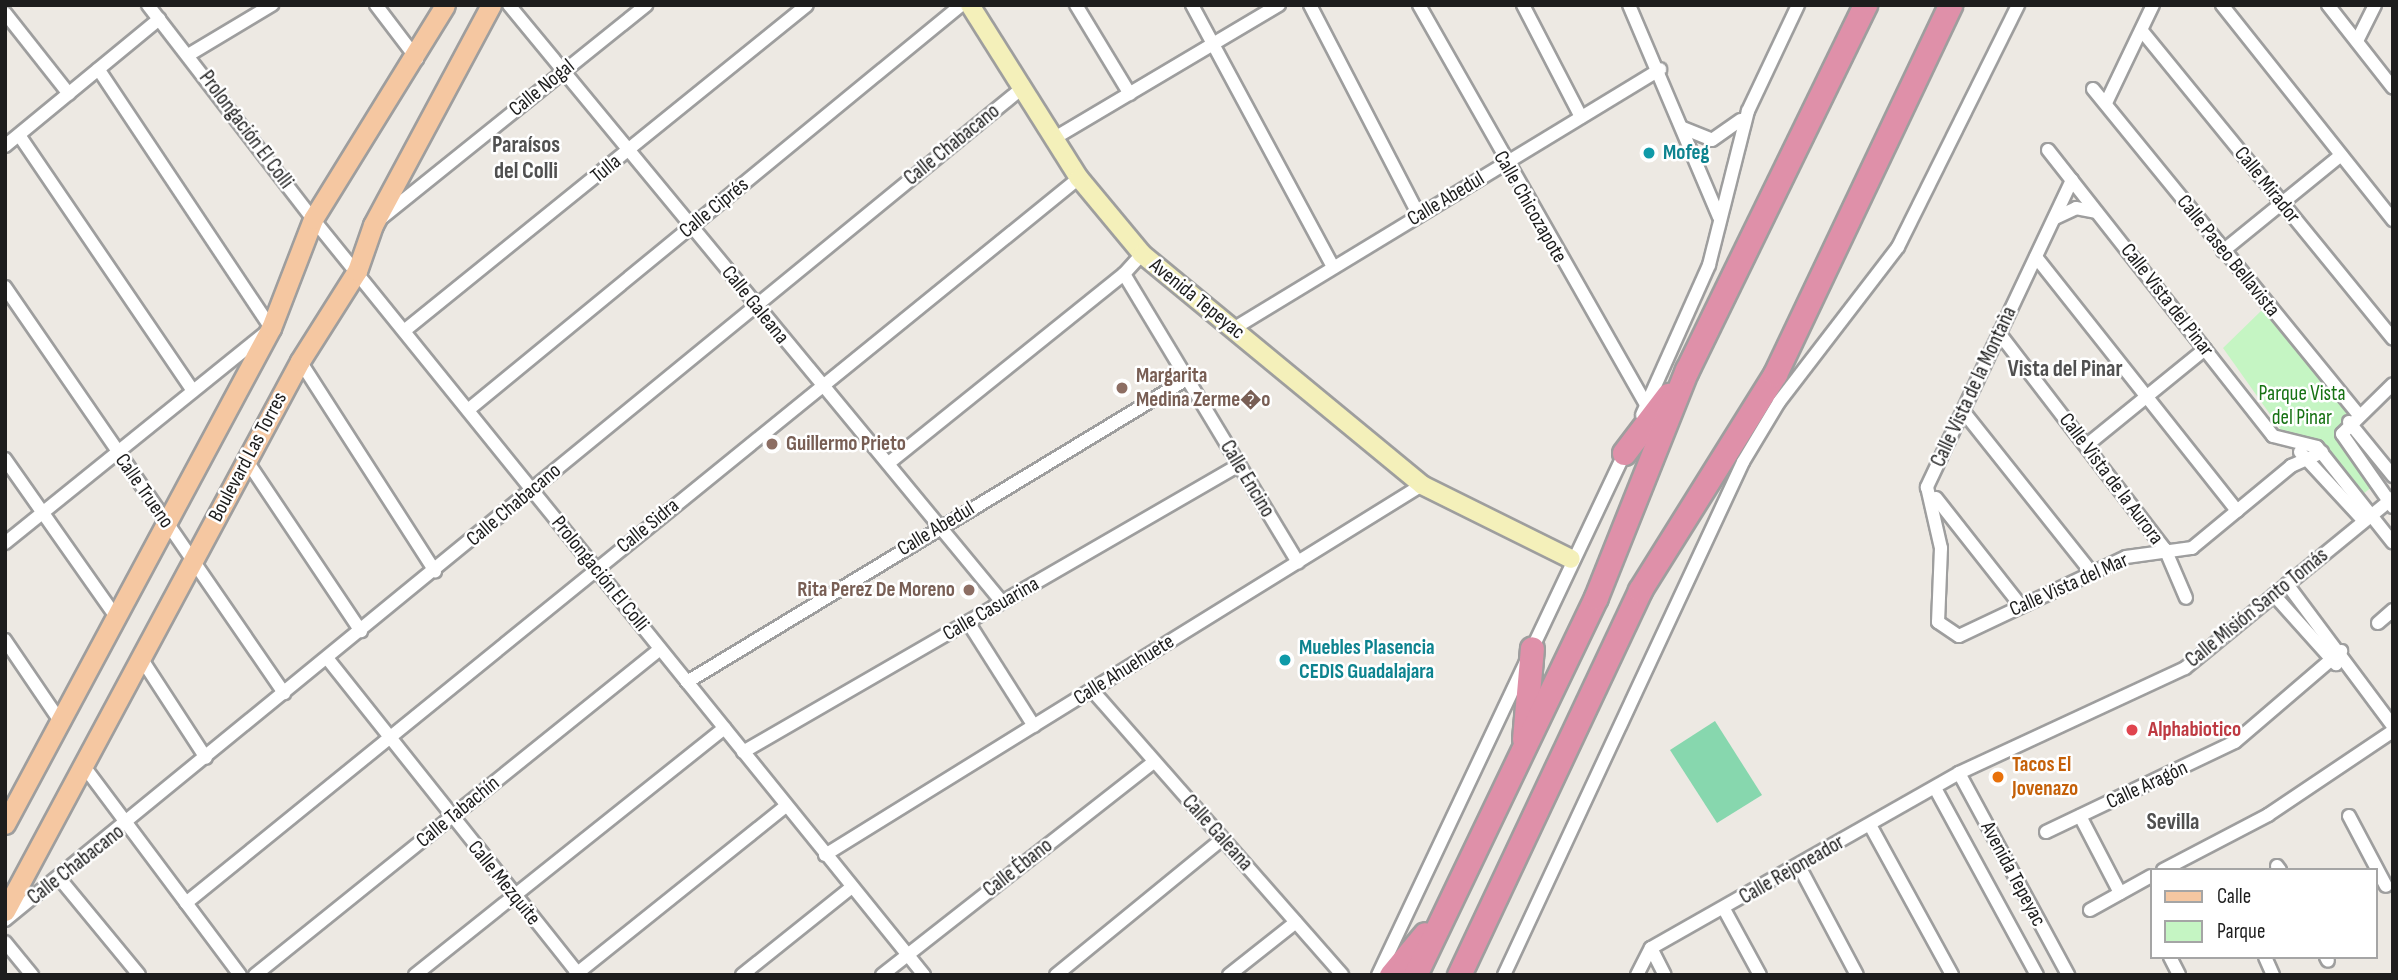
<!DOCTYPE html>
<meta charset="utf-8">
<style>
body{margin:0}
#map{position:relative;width:2398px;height:980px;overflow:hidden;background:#ede9e3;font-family:"Sofia Sans Condensed",sans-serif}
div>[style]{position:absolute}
.park>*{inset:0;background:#c5f5c3}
.pitch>*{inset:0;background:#87d7ae}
.roads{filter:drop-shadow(2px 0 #9e9e9e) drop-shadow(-2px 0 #9e9e9e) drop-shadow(0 2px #9e9e9e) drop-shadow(0 -2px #9e9e9e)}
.street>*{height:12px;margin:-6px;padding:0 6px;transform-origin:6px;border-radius:6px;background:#fff}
.secondary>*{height:18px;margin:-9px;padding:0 9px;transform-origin:9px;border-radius:9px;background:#f4f0ba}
.primary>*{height:19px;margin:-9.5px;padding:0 9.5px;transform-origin:9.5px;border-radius:9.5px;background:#f5c7a1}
.highway>*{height:23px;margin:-11.5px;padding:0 11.5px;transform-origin:11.5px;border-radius:11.5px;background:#df90a9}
.dots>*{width:19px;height:19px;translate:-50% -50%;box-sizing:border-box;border:4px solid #fff;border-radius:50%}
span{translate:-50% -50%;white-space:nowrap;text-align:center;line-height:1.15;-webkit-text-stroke:5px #fff;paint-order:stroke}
.street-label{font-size:21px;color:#1d1d1d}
.culture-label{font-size:21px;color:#0d838f;font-weight:700}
.left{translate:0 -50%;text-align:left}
.education-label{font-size:21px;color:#785e54;font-weight:700}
.right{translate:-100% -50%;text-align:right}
.park-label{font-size:21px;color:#177213}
.health-label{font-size:21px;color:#be3a42;font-weight:700}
.food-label{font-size:21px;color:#c56008;font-weight:700}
.neighbourhood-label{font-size:23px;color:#505050;font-weight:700}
.frame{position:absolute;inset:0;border:7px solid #1d1d1d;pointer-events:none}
.legend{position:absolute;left:2150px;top:868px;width:228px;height:91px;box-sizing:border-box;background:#fff;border:2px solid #a5a5a5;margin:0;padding:9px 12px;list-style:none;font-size:21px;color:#1d1d1d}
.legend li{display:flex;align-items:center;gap:14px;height:35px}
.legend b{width:35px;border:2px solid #a5a5a5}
</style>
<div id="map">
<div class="park">
<i style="clip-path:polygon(2262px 310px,2351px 416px,2344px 426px,2375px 484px,2361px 496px,2324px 443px,2284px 434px,2223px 348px)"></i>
</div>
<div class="pitch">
<i style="clip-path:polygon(1715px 721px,1762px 795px,1717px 823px,1670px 750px)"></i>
</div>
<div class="roads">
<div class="street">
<i style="left:148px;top:5px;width:270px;rotate:52.4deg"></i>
<i style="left:313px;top:219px;width:972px;rotate:51.05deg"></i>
<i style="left:376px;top:5px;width:68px;rotate:52.8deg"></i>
<i style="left:509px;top:5px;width:774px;rotate:50.45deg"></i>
<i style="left:1076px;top:5px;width:104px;rotate:58.8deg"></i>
<i style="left:1192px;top:5px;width:298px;rotate:61.7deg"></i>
<i style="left:1310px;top:5px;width:237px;rotate:62.6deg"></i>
<i style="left:1419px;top:5px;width:461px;rotate:60.4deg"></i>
<i style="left:1523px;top:5px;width:126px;rotate:62.6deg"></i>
<i style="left:1629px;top:5px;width:230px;rotate:67deg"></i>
<i style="left:2222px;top:5px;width:275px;rotate:51.5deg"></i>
<i style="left:2328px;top:5px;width:105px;rotate:51.9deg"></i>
<i style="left:5px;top:13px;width:103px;rotate:51.7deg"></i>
<i style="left:2142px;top:31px;width:397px;rotate:50.8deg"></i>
<i style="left:2357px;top:41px;width:40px;rotate:-63.4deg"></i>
<i style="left:190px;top:54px;width:96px;rotate:-30.9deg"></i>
<i style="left:2093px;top:89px;width:418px;rotate:50.8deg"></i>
<i style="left:2106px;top:103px;width:109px;rotate:-64.4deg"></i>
<i style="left:1683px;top:128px;width:31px;rotate:22deg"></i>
<i style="left:1712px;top:140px;width:35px;rotate:-35deg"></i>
<i style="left:19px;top:135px;width:308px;rotate:55.8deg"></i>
<i style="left:1053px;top:139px;width:263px;rotate:-30.7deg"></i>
<i style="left:5px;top:146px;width:200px;rotate:-39.5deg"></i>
<i style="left:2048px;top:150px;width:364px;rotate:51.8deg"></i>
<i style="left:2273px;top:436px;width:45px;rotate:14deg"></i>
<i style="left:2317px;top:447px;width:122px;rotate:51.6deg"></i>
<i style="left:2072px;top:180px;width:340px;rotate:115.3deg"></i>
<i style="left:1927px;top:487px;width:63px;rotate:77.1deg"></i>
<i style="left:1941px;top:548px;width:74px;rotate:92.3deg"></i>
<i style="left:1938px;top:622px;width:25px;rotate:34deg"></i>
<i style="left:1959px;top:636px;width:185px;rotate:-25.3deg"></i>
<i style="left:2126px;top:557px;width:67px;rotate:-7.8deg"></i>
<i style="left:2192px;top:548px;width:129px;rotate:-39.6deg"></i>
<i style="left:2291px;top:466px;width:34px;rotate:-24deg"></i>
<i style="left:2055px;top:218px;width:23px;rotate:-25deg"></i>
<i style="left:2076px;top:208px;width:20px;rotate:11deg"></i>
<i style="left:379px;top:220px;width:343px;rotate:-38.8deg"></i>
<i style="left:2223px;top:251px;width:152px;rotate:-39.1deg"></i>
<i style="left:1142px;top:254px;width:27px;rotate:132deg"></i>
<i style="left:1124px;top:274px;width:337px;rotate:58.9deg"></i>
<i style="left:2036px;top:257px;width:324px;rotate:51.6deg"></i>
<i style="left:5px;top:287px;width:493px;rotate:55.5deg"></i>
<i style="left:1233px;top:329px;width:500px;rotate:-31.3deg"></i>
<i style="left:404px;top:331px;width:518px;rotate:-38.97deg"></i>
<i style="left:1999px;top:333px;width:272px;rotate:52.5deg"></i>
<i style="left:2165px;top:549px;width:53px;rotate:66.8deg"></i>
<i style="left:300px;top:361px;width:250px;rotate:57.3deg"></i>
<i style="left:468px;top:410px;width:638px;rotate:-39.4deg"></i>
<i style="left:1963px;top:411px;width:207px;rotate:51.5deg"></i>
<i style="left:1642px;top:415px;width:164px;rotate:-65.9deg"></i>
<i style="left:1709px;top:265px;width:159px;rotate:-75.8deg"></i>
<i style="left:1748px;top:111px;width:117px;rotate:-64.7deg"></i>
<i style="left:2349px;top:422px;width:70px;rotate:50.8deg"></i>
<i style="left:2087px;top:445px;width:152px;rotate:-39.1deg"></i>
<i style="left:2300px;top:452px;width:94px;rotate:47.2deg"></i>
<i style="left:5px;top:459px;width:193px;rotate:54.9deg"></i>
<i style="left:247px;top:461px;width:205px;rotate:56.2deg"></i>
<i style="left:890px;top:462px;width:300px;rotate:-38.8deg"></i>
<i style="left:1936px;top:498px;width:137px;rotate:51.8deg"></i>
<i style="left:2393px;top:507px;width:89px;rotate:-124.9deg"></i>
<i style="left:2342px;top:434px;width:71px;rotate:-44.4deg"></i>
<i style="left:5px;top:543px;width:342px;rotate:-38.9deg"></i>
<i style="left:271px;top:328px;width:311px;rotate:-123.7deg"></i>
<i style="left:2287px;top:584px;width:177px;rotate:53.3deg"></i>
<i style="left:2274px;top:595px;width:93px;rotate:48.1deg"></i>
<i style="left:968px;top:622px;width:123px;rotate:57.6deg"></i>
<i style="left:2378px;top:623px;width:20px;rotate:-41deg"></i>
<i style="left:5px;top:640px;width:98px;rotate:55.8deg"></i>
<i style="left:141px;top:658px;width:119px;rotate:57deg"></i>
<i style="left:327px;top:658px;width:405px;rotate:51.5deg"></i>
<i style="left:687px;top:682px;width:585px;rotate:-31.22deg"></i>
<i style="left:1092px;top:690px;width:379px;rotate:48.7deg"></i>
<i style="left:743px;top:752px;width:573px;rotate:-30.05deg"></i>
<i style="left:83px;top:765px;width:262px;rotate:53.2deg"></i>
<i style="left:1959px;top:773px;width:230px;rotate:61.6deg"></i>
<i style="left:1935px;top:788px;width:213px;rotate:61.4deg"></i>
<i style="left:2080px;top:816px;width:87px;rotate:62.5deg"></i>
<i style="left:2349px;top:816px;width:79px;rotate:62.1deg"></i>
<i style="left:1870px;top:825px;width:171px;rotate:61.3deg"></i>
<i style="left:2046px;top:832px;width:209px;rotate:-25.5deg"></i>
<i style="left:2235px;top:742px;width:140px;rotate:-40.6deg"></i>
<i style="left:825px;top:855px;width:702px;rotate:-31.79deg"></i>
<i style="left:1799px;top:866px;width:123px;rotate:62deg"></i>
<i style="left:2277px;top:866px;width:5px;rotate:53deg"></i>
<i style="left:2163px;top:870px;width:119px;rotate:-27.6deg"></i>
<i style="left:2268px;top:815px;width:151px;rotate:-33.9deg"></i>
<i style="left:60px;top:879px;width:124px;rotate:50.5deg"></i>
<i style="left:186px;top:903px;width:1150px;rotate:-39.07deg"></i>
<i style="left:1724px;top:909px;width:75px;rotate:61.4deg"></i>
<i style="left:2090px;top:910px;width:70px;rotate:-29.1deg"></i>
<i style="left:5px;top:920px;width:1313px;rotate:-39.28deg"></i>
<i style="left:5px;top:942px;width:43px;rotate:50.7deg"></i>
<i style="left:1651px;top:948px;width:30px;rotate:63deg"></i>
<i style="left:2170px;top:957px;width:20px;rotate:63deg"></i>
<i style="left:2265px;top:957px;width:20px;rotate:66deg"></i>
<i style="left:2326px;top:957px;width:4px;rotate:63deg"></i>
<i style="left:255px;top:975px;width:520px;rotate:-38.83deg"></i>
<i style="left:415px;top:975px;width:396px;rotate:-38.6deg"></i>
<i style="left:575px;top:975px;width:270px;rotate:-38.7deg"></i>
<i style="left:742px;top:975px;width:141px;rotate:-38.7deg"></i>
<i style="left:882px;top:975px;width:345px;rotate:-38.1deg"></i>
<i style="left:1056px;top:975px;width:215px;rotate:-39.3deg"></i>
<i style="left:1229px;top:975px;width:85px;rotate:-38.3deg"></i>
<i style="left:1378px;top:975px;width:583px;rotate:-64.71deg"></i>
<i style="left:1504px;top:975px;width:566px;rotate:-65.02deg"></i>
<i style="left:1743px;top:462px;width:70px;rotate:-59deg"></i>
<i style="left:1779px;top:402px;width:195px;rotate:-52.5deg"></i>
<i style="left:1898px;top:247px;width:270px;rotate:-63.6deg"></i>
<i style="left:1637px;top:975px;width:30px;rotate:-63deg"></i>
<i style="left:1651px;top:948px;width:354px;rotate:-29.6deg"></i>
<i style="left:1959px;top:773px;width:249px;rotate:-24.9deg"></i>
<i style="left:2185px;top:668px;width:269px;rotate:-39.3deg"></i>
</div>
<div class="secondary">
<i style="left:970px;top:5px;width:204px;rotate:57.8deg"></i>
<i style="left:1079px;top:178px;width:99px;rotate:50.3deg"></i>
<i style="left:1142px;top:254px;width:363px;rotate:39.5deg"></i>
<i style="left:1422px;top:485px;width:166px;rotate:26.4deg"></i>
</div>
<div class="primary">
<i style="left:5px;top:824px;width:563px;rotate:-61.8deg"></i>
<i style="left:271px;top:328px;width:117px;rotate:-68.9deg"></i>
<i style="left:313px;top:219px;width:251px;rotate:-58.3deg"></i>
<i style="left:5px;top:911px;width:624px;rotate:-61.79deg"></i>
<i style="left:300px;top:361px;width:107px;rotate:-57.7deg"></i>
<i style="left:357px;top:271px;width:49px;rotate:-70.8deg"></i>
<i style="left:373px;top:225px;width:250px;rotate:-61.8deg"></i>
</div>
<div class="highway">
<i style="left:1624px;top:453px;width:73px;rotate:-52.8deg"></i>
<i style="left:1524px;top:739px;width:91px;rotate:-85deg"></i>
<i style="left:1391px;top:975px;width:53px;rotate:-50.3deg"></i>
<i style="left:1415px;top:975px;width:419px;rotate:-64.4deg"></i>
<i style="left:1596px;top:597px;width:245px;rotate:-68.2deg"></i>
<i style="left:1687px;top:370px;width:406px;rotate:-64deg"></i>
<i style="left:1459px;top:975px;width:425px;rotate:-64.8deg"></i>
<i style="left:1640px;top:590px;width:255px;rotate:-58deg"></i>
<i style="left:1775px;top:374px;width:408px;rotate:-64.6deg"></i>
</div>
</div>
<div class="dots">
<i style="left:1649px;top:153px;background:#0f9aa8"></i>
<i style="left:1122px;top:388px;background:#8d6e63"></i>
<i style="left:772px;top:444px;background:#8d6e63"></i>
<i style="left:969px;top:590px;background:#8d6e63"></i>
<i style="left:1285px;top:660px;background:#0f9aa8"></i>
<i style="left:2132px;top:730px;background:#e0444e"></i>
<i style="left:1998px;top:777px;background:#e8710a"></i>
</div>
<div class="street-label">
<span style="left:542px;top:88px;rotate:-39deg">Calle Nogal</span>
<span style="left:246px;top:130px;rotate:53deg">Prolongación El Colli</span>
<span style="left:952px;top:145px;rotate:-39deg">Calle Chabacano</span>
<span style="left:606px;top:169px;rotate:-39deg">Tulla</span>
<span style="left:2267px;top:185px;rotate:51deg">Calle Mirador</span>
<span style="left:1446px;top:199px;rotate:-31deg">Calle Abedul</span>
<span style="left:1530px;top:207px;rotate:60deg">Calle Chicozapote</span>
<span style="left:714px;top:208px;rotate:-39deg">Calle Ciprés</span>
<span style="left:2228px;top:256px;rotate:51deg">Calle Paseo Bellavista</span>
<span style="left:1197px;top:299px;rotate:39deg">Avenida Tepeyac</span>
<span style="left:2167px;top:300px;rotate:52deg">Calle Vista del Pinar</span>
<span style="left:755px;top:305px;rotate:51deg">Calle Galeana</span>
<span style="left:1974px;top:387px;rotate:-65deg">Calle Vista de la Montaña</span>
<span style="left:248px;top:457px;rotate:-62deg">Boulevard Las Torres</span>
<span style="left:1247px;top:479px;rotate:59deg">Calle Encino</span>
<span style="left:2111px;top:479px;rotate:53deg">Calle Vista de la Aurora</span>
<span style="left:144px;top:491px;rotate:55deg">Calle Trueno</span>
<span style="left:514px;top:505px;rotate:-40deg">Calle Chabacano</span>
<span style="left:648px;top:526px;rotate:-39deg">Calle Sidra</span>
<span style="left:936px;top:529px;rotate:-31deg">Calle Abedul</span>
<span style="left:600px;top:574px;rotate:51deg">Prolongación El Colli</span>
<span style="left:2069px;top:585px;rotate:-24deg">Calle Vista del Mar</span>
<span style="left:2257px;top:608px;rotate:-39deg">Calle Misión Santo Tomás</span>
<span style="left:991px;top:609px;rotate:-30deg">Calle Casuarina</span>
<span style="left:1124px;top:670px;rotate:-32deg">Calle Ahuehuete</span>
<span style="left:2147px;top:785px;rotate:-25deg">Calle Aragón</span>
<span style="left:458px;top:812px;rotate:-39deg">Calle Tabachín</span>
<span style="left:1217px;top:833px;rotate:48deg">Calle Galeana</span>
<span style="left:76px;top:865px;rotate:-38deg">Calle Chabacano</span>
<span style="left:1018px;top:868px;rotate:-38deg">Calle Ébano</span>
<span style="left:1792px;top:870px;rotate:-30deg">Calle Rejoneador</span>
<span style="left:2013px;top:874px;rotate:62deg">Avenida Tepeyac</span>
<span style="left:504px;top:883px;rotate:51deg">Calle Mezquite</span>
</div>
<div class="culture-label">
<span class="left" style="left:1663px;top:153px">Mofeg</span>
<span class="left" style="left:1299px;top:660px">Muebles Plasencia<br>CEDIS Guadalajara</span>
</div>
<div class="education-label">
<span class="left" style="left:1136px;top:388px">Margarita<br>Medina Zerme�o</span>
<span class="left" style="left:786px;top:444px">Guillermo Prieto</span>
<span class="right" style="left:955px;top:590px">Rita Perez De Moreno</span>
</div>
<div class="park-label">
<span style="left:2302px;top:406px">Parque Vista<br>del Pinar</span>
</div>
<div class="health-label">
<span class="left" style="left:2148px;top:730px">Alphabiotico</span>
</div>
<div class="food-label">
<span class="left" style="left:2012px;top:777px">Tacos El<br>Jovenazo</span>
</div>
<div class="neighbourhood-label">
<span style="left:526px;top:158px">Paraísos<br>del Colli</span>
<span style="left:2065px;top:369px">Vista del Pinar</span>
<span style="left:2173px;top:822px">Sevilla</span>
</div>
<div class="frame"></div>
<ul class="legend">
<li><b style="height:9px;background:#f5c7a1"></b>Calle</li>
<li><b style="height:19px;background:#c5f5c3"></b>Parque</li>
</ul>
</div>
